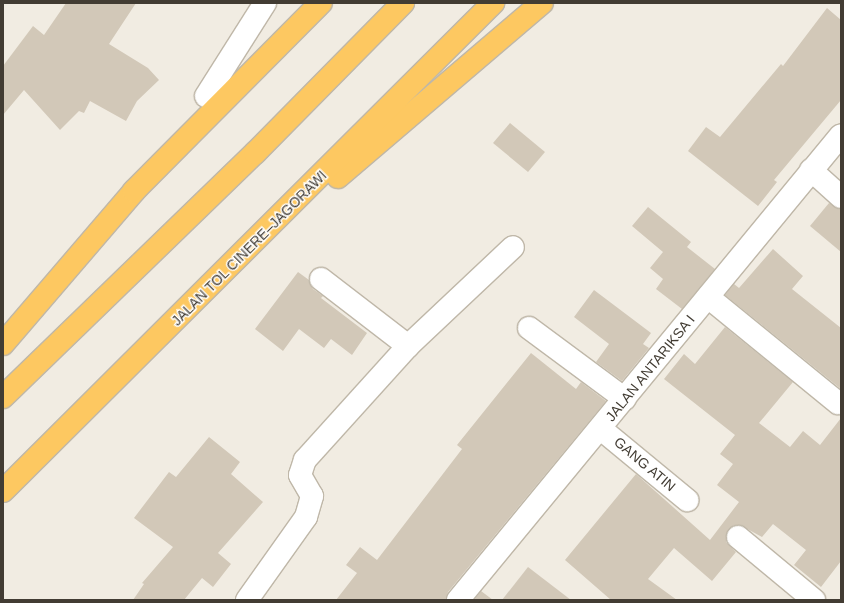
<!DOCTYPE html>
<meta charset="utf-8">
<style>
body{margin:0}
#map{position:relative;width:844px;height:603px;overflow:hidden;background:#f1ece2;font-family:Arial,sans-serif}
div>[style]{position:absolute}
.building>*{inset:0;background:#d2c8b8}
.roads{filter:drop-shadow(1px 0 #bfb7a8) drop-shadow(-1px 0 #bfb7a8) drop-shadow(0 1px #bfb7a8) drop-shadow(0 -1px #bfb7a8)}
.minor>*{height:22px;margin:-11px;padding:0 11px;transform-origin:11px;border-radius:11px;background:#fff}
.motorway>*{height:22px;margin:-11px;padding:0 11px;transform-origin:11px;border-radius:11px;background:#fdc861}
span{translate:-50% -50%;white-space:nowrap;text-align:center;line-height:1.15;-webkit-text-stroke:3px #fff;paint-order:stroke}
.street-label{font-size:14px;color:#423c33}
.frame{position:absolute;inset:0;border:4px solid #423c33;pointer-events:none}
</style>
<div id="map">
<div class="building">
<i style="clip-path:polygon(66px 3px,136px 3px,109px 44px,148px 68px,159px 80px,137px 101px,126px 121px,90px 101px,84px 113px,79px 111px,60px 130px,24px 90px,3px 115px,3px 66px,33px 26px,44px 35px)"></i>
<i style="clip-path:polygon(827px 8px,841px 20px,841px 100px,774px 180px,777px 182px,758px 206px,688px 151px,706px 127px,720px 137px,781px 64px,783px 66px)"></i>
<i style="clip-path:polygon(510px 123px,545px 152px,528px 172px,493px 143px)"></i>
<i style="clip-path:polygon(829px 203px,841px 209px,841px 252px,810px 226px)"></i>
<i style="clip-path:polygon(648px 207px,691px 242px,687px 247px,715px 269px,682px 309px,656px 289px,663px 279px,650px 268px,663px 252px,632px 226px)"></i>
<i style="clip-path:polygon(773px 249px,803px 276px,792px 289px,841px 328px,841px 389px,725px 295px,734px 284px,739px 288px)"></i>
<i style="clip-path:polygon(298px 272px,309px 280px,313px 289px,323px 296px,321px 298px,367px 333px,352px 355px,331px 339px,324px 348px,299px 329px,283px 351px,255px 329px)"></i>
<i style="clip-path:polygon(594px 290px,651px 333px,643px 344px,649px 348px,622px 381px,596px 362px,609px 344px,574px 317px)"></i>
<i style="clip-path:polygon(725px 327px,793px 382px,759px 423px,790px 447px,803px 431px,820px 445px,841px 418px,841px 561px,821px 587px,794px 565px,806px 550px,773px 524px,762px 537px,740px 525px,734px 525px,726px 535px,726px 542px,736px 552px,712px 581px,674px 548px,648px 579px,677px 600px,611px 600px,565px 560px,636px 474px,710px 540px,739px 502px,717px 485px,733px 464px,720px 454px,735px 435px,664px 379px,684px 354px,695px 364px)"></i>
<i style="clip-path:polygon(531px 353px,576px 389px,581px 382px,606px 401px,448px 592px,446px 600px,336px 600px,357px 573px,346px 565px,360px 547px,377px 560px,462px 449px,457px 445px)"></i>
<i style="clip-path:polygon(209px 437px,240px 462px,231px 474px,263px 502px,218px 553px,231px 564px,213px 587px,202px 578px,184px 600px,133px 600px,144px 584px,142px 583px,173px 547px,134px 518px,169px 472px,176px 477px)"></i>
<i style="clip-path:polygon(528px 567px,571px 600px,502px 600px)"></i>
<i style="clip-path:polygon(481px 591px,493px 600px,474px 600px)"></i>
</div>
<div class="roads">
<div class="minor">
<i style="left:206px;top:96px;width:110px;rotate:-57.6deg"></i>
<i style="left:811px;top:170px;width:40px;rotate:42deg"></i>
<i style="left:321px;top:279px;width:110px;rotate:37.6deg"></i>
<i style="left:708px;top:297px;width:168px;rotate:39.2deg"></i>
<i style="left:529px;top:328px;width:119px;rotate:36.5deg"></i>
<i style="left:601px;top:429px;width:112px;rotate:39.5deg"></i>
<i style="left:738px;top:537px;width:99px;rotate:39.7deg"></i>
<i style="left:247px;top:600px;width:102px;rotate:-54.6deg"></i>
<i style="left:306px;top:517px;width:22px;rotate:-74deg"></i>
<i style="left:312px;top:496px;width:24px;rotate:-120deg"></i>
<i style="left:300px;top:475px;width:16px;rotate:-72deg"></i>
<i style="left:305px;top:460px;width:154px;rotate:-47.9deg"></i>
<i style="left:408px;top:346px;width:144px;rotate:-43.3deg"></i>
<i style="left:458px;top:600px;width:602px;rotate:-50.52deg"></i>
</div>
<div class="motorway">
<i style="left:338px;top:177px;width:268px;rotate:-40.5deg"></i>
<i style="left:3px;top:344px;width:201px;rotate:-49.4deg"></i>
<i style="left:134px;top:191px;width:265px;rotate:-45.2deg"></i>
<i style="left:3px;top:397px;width:351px;rotate:-44.1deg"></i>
<i style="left:255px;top:153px;width:211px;rotate:-45.4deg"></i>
<i style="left:3px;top:491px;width:692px;rotate:-44.88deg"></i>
</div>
</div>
<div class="street-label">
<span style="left:249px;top:248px;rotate:-45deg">JALAN TOL CINERE–JAGORAWI</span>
<span style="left:650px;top:368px;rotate:-51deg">JALAN ANTARIKSA I</span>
<span style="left:645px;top:464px;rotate:40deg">GANG ATIN</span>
</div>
<div class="frame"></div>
</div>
